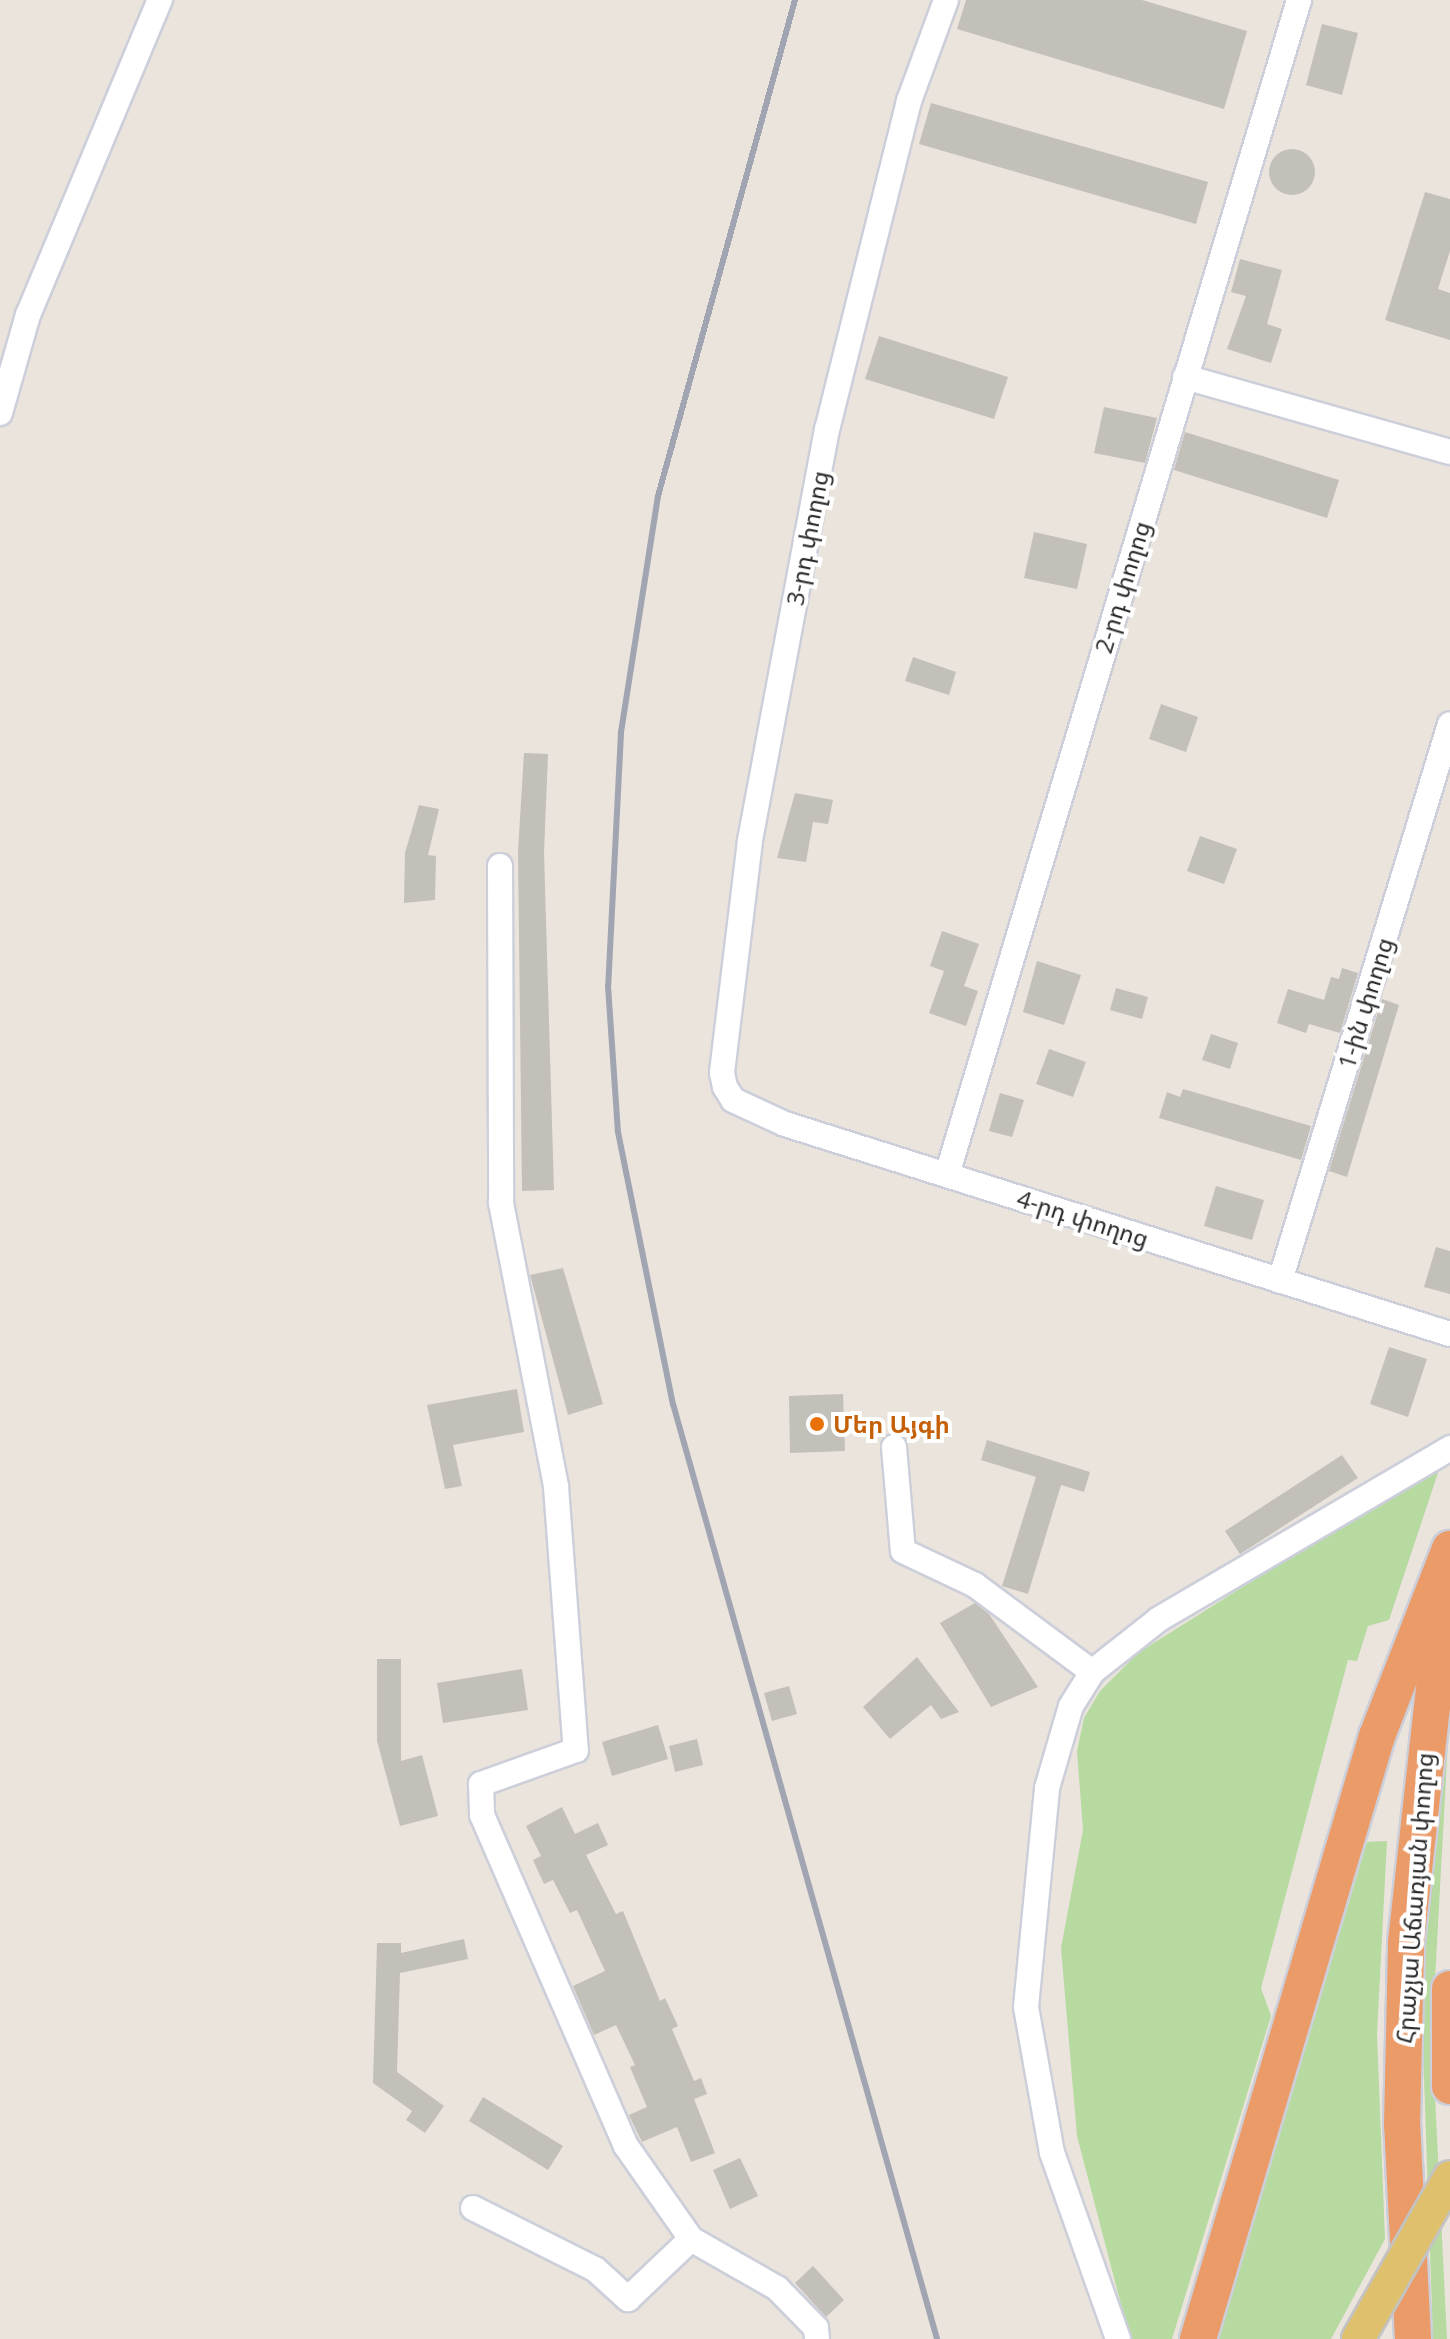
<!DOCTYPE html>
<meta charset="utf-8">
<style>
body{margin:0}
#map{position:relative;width:1450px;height:2339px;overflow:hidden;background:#eae4dd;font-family:"Open Sans","Noto Sans Armenian",sans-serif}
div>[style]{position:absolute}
.green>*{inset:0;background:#b6daa0}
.building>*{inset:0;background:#c3bfb9}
.round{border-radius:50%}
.roads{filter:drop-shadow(2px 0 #cccfd9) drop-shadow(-2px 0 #cccfd9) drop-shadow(0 2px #cccfd9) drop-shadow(0 -2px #cccfd9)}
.minor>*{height:24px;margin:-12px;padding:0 12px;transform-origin:12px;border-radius:12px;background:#fff}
.highway>*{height:36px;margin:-18px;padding:0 18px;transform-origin:18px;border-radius:18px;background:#eb9b68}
.rail>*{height:6px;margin:-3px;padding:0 3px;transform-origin:3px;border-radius:3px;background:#a1a4b1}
.bridges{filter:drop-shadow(2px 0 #c3c3c3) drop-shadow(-2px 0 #c3c3c3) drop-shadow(0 2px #c3c3c3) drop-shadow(0 -2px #c3c3c3)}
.major-bridge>*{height:32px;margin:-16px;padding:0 16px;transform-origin:16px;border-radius:16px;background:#dfc06d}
.dots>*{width:22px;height:22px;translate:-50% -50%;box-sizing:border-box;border:4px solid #fff;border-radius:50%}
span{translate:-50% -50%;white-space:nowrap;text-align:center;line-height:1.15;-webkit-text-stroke:8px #fff;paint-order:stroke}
.street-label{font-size:24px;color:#2a2a2a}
.food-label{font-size:24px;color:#c56008;font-weight:700}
.left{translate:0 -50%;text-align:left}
</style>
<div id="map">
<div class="green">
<i style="clip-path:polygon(1427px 1471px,1438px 1473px,1389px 1620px,1368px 1626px,1357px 1661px,1348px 1660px,1261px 1988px,1271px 2016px,1172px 2339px,1130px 2339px,1077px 2136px,1061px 1948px,1083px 1830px,1077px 1751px,1084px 1718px,1100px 1691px,1138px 1653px)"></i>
<i style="clip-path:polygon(1450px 1705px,1432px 2035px,1447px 2339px,1433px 2339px,1421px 1991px)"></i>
<i style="clip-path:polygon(1387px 1841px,1377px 2034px,1385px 2239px,1331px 2339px,1219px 2339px,1367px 1842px)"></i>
</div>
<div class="building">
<i style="clip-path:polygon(966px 0,1142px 0,1247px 31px,1224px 109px,957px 29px)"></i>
<i style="clip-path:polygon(1322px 24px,1358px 33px,1342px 95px,1306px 85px)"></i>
<i style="clip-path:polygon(931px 103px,1208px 182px,1196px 224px,919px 144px)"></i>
<i class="round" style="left:1269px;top:149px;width:46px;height:46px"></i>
<i style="clip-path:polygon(1425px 192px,1450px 199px,1450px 251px,1438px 289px,1450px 293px,1450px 340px,1385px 320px)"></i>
<i style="clip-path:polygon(1240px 259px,1282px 270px,1267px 324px,1282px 329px,1271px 363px,1227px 349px,1246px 296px,1231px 292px)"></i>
<i style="clip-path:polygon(879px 336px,1008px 377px,994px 419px,865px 379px)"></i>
<i style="clip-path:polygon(1104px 407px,1157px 418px,1145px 463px,1094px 453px)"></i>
<i style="clip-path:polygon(1185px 432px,1339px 480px,1327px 518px,1174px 470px)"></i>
<i style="clip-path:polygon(1034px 532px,1087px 544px,1077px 589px,1024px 578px)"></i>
<i style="clip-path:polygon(913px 657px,956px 672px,949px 695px,905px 681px)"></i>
<i style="clip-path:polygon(1161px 704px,1198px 717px,1186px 752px,1149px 739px)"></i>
<i style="clip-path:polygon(524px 753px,548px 754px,544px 853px,554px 1190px,522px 1191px,518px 851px)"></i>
<i style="clip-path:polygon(795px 793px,833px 800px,828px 824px,813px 822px,806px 862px,777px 858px)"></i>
<i style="clip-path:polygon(419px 805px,439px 809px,428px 855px,436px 856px,435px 900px,404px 903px,405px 853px)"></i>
<i style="clip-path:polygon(1200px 836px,1237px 849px,1224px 884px,1187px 871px)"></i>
<i style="clip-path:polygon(942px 931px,979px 944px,964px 986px,978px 991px,966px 1026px,929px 1013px,944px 971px,930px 966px)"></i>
<i style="clip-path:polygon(1037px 961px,1081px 975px,1064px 1025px,1023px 1012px)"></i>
<i style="clip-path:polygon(1342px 968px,1358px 973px,1340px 1033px,1309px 1024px,1306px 1033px,1277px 1023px,1288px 989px,1324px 1000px,1331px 977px,1339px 979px)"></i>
<i style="clip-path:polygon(1116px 988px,1148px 997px,1142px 1019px,1110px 1010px)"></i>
<i style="clip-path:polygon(1382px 999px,1399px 1005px,1347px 1177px,1329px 1171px)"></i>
<i style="clip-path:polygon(1211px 1034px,1238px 1043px,1230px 1069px,1202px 1060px)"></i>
<i style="clip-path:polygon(1049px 1049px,1086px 1062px,1073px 1097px,1036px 1084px)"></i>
<i style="clip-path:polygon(1183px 1089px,1311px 1126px,1301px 1160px,1159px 1118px,1167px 1092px,1180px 1097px)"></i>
<i style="clip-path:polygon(1000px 1093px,1024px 1100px,1012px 1137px,989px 1131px)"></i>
<i style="clip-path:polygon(1216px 1186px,1264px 1200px,1252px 1240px,1204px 1226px)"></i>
<i style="clip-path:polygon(1436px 1247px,1450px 1251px,1450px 1294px,1424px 1287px)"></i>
<i style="clip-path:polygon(563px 1268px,603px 1404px,568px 1415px,530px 1275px)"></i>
<i style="clip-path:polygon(1389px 1347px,1427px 1359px,1408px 1417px,1370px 1404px)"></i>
<i style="clip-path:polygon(517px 1389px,524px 1432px,453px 1445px,462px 1486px,445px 1489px,427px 1405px)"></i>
<i style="clip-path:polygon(843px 1394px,845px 1451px,790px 1453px,789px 1396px)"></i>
<i style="clip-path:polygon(987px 1440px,1090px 1472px,1084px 1492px,1061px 1485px,1028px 1594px,1002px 1586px,1036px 1477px,981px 1460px)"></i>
<i style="clip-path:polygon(1342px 1455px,1358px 1478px,1240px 1554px,1225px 1531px)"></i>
<i style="clip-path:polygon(975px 1603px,989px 1614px,1038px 1687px,991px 1707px,940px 1623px)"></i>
<i style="clip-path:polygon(917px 1657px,959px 1712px,941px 1719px,931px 1705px,890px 1739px,863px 1707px)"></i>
<i style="clip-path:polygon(377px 1659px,401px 1659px,401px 1761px,422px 1755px,438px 1816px,400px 1826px,377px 1741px)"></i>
<i style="clip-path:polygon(522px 1669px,528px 1710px,443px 1723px,437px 1683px)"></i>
<i style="clip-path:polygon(789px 1686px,797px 1714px,772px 1721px,764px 1693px)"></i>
<i style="clip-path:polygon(658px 1725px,668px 1759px,612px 1776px,602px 1742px)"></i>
<i style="clip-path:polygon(697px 1739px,703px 1765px,675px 1772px,669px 1746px)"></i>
<i style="clip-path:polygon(562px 1807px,575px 1834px,598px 1823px,608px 1845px,586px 1855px,616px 1914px,623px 1911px,660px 2001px,665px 1998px,678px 2026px,672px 2029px,694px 2081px,701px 2078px,707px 2094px,694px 2099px,715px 2153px,691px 2162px,677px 2127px,642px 2142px,629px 2115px,647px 2107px,630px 2067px,635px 2065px,616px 2025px,594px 2035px,573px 1986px,605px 1971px,577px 1910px,570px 1913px,553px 1880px,544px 1884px,533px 1860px,541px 1856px,526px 1826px)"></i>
<i style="clip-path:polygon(464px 1939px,468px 1959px,400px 1973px,397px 2072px,444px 2106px,425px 2133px,406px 2120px,412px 2111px,373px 2083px,377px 1943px,401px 1943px,401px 1953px)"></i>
<i style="clip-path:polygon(483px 2097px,563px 2146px,548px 2170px,469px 2121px)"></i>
<i style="clip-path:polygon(740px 2158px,758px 2196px,730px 2209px,713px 2170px)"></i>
<i style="clip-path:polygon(813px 2266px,844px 2300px,826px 2317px,795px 2283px)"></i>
</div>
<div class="roads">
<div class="minor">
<i style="left:946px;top:0;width:108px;rotate:110.1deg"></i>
<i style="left:909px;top:101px;width:338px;rotate:104deg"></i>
<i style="left:827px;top:429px;width:419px;rotate:100.6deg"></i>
<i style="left:750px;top:841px;width:234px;rotate:96.9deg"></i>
<i style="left:722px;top:1073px;width:14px;rotate:78deg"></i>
<i style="left:725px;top:1087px;width:15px;rotate:58deg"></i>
<i style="left:733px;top:1100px;width:57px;rotate:24.8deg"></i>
<i style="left:785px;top:1124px;width:697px;rotate:17.53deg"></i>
<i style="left:1185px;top:377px;width:275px;rotate:15.8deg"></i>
<i style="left:0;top:413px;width:102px;rotate:-74.1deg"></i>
<i style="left:28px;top:315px;width:342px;rotate:-67.3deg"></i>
<i style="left:500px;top:866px;width:337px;rotate:89.8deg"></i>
<i style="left:501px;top:1203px;width:289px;rotate:79deg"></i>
<i style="left:556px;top:1487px;width:264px;rotate:85.7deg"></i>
<i style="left:576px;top:1750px;width:101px;rotate:160.3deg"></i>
<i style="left:481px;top:1784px;width:31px;rotate:88deg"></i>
<i style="left:482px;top:1815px;width:361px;rotate:66.5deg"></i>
<i style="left:626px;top:2146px;width:113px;rotate:55deg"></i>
<i style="left:691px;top:2239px;width:99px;rotate:29.7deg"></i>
<i style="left:777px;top:2288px;width:56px;rotate:45.7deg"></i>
<i style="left:816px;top:2328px;width:11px;rotate:85deg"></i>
<i style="left:947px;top:1175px;width:1227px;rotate:-73.32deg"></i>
<i style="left:1280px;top:1281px;width:582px;rotate:-73.03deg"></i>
<i style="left:894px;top:1447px;width:104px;rotate:85.1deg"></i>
<i style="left:903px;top:1551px;width:80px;rotate:25.3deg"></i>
<i style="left:975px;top:1585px;width:146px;rotate:36.6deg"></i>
<i style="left:473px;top:2208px;width:136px;rotate:26.6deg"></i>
<i style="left:595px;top:2269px;width:45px;rotate:42.3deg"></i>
<i style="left:628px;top:2299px;width:87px;rotate:-43.6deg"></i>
<i style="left:1118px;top:2339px;width:197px;rotate:-109.5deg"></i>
<i style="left:1052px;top:2153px;width:148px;rotate:-100.1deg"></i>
<i style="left:1026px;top:2007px;width:220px;rotate:-84.5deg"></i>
<i style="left:1047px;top:1788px;width:85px;rotate:-73.7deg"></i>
<i style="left:1071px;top:1706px;width:40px;rotate:-58deg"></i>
<i style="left:1092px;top:1672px;width:85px;rotate:-38.3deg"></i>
<i style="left:1159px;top:1619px;width:338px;rotate:-30.4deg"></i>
</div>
<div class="highway">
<i style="left:1450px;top:1989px;width:97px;rotate:90deg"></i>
<i style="left:1198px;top:2339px;width:629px;rotate:-73.47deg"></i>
<i style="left:1377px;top:1736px;width:201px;rotate:-68.7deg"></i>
<i style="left:1413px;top:2339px;width:214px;rotate:-92.9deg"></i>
<i style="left:1402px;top:2125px;width:183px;rotate:-88.7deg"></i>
<i style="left:1406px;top:1942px;width:344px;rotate:-83.7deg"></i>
</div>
</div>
<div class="rail">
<i style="left:795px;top:0;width:515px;rotate:105.44deg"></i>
<i style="left:658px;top:496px;width:240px;rotate:98.9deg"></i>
<i style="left:621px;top:733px;width:253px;rotate:92.9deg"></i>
<i style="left:608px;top:986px;width:146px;rotate:86.1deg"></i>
<i style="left:618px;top:1132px;width:278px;rotate:78.6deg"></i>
<i style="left:673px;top:1404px;width:972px;rotate:74.23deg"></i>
</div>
<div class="bridges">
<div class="major-bridge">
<i style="left:1358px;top:2339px;width:186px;rotate:-60.4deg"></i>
</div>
</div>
<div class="dots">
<i style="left:817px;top:1424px;background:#e8710a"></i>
</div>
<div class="street-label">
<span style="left:807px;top:538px;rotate:-79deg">3-րդ փողոց</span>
<span style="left:1122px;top:587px;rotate:-73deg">2-րդ փողոց</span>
<span style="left:1365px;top:1003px;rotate:-73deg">1-ին փողոց</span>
<span style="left:1083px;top:1218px;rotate:18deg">4-րդ փողոց</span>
<span style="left:1414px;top:1898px;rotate:-86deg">Հրաչյա Աճառյան փողոց</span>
</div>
<div class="food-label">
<span class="left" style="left:833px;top:1424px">Մեր Այգի</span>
</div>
</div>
